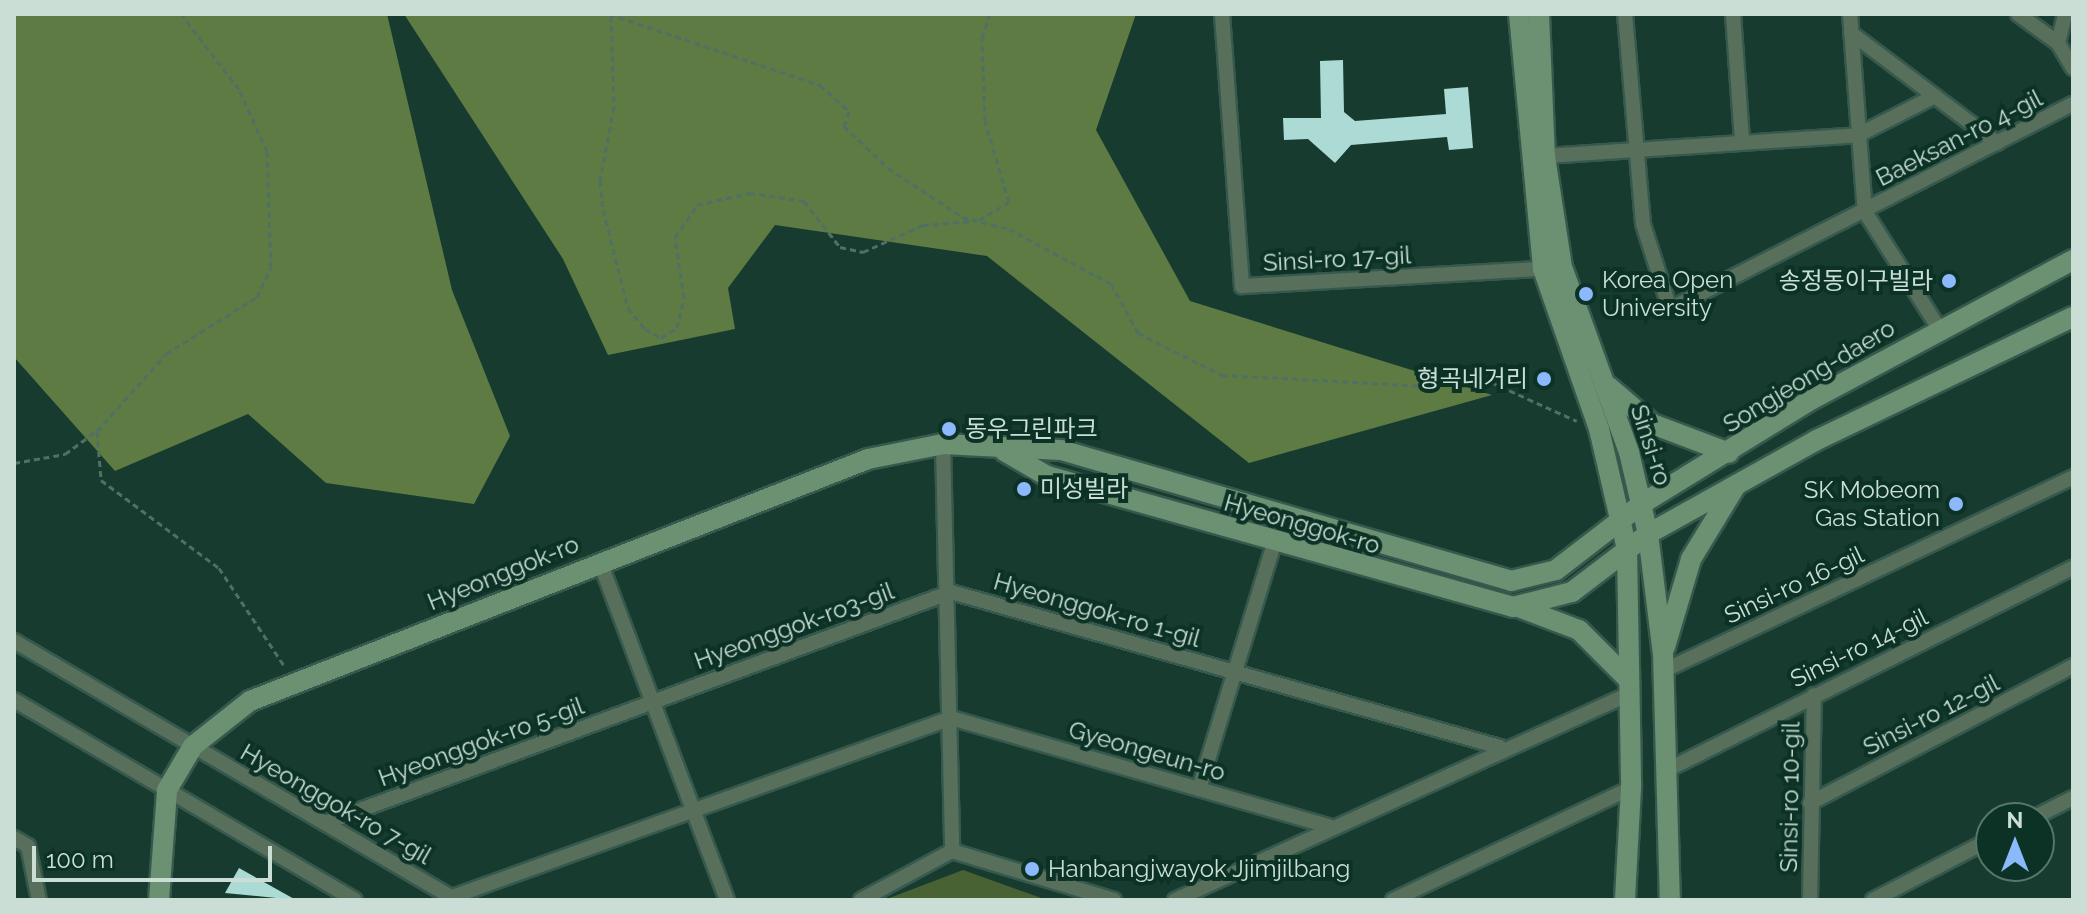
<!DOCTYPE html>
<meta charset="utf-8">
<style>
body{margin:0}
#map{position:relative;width:2087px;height:914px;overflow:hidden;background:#173c2f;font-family:Raleway,"Noto Sans KR",sans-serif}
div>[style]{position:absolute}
.green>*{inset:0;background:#496233}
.forest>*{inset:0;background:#5d7b43}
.building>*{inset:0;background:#acdad4}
.path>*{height:3px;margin-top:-1.5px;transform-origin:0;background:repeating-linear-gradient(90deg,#507064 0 6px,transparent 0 10px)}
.roads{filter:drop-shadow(2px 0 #37594d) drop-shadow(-2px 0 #37594d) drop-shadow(0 2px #37594d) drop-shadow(0 -2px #37594d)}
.street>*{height:14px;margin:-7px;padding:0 7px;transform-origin:7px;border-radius:7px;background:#586f5c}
.secondary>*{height:20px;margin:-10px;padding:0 10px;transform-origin:10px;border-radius:10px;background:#6b9072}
.dots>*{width:22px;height:22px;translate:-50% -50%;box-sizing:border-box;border:4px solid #0b3225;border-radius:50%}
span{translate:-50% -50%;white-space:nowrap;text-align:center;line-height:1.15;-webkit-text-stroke:8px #0b3225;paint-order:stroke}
.street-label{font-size:24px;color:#caded5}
.poi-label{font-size:24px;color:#caded5}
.left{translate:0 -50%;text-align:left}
.right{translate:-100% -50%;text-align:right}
.frame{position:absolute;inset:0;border:16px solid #caded5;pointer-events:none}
.north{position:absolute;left:1975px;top:802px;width:80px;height:80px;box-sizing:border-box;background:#0b3225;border:2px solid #57776b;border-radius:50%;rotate:0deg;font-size:22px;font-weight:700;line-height:32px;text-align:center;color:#caded5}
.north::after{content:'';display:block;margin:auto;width:28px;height:36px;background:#8cb9fc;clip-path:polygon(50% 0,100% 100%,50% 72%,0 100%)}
.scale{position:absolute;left:32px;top:846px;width:240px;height:36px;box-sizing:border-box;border:4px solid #caded5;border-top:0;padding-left:10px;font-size:24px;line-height:28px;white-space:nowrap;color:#caded5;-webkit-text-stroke:6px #0b3225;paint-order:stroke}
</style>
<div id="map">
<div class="green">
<i style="clip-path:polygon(963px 870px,1047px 900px,884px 900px)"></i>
</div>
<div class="forest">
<i style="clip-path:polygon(14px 14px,387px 14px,452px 290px,510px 436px,474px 504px,326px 483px,248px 414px,115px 471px,14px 357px)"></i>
<i style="clip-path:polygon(404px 14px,1136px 14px,1096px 130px,1190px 301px,1492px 395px,1249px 463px,987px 256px,775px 225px,728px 288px,735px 329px,608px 355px,563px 259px)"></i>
</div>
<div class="building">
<i style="clip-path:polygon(1343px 60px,1344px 112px,1355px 121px,1446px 114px,1444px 89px,1468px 87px,1473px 148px,1449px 150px,1447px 137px,1351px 145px,1335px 163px,1308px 139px,1284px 140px,1283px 118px,1321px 118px,1320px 61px)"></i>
<i style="clip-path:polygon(239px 868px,296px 900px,225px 893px)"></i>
</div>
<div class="path">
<i style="left:609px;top:14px;width:223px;rotate:18.6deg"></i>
<i style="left:820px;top:85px;width:39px;rotate:42deg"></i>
<i style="left:849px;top:111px;width:16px;rotate:108deg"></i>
<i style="left:844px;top:126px;width:61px;rotate:43.7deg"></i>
<i style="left:888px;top:168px;width:89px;rotate:33.5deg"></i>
<i style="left:962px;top:217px;width:49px;rotate:14.3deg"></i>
<i style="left:1009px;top:229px;width:116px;rotate:28.3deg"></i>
<i style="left:1111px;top:284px;width:56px;rotate:61.1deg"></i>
<i style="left:1138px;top:333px;width:94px;rotate:26.6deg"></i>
<i style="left:1222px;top:375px;width:204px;rotate:3.1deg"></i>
<i style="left:1426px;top:386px;width:57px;rotate:-8.1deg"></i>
<i style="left:1482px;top:378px;width:104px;rotate:24.4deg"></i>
<i style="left:611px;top:16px;width:91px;rotate:88.1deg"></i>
<i style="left:614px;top:107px;width:75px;rotate:100.7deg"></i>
<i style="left:600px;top:181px;width:29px;rotate:84deg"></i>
<i style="left:603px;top:210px;width:101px;rotate:75.7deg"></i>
<i style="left:628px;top:308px;width:27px;rotate:51deg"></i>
<i style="left:645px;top:329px;width:18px;rotate:29deg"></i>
<i style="left:661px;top:338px;width:19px;rotate:-32deg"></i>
<i style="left:677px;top:328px;width:31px;rotate:-77deg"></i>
<i style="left:684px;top:298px;width:62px;rotate:-98.4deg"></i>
<i style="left:675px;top:237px;width:39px;rotate:-55deg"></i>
<i style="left:697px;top:205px;width:53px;rotate:-13deg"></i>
<i style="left:749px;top:193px;width:56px;rotate:8.3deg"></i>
<i style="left:804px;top:201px;width:58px;rotate:52deg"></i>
<i style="left:840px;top:247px;width:24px;rotate:12deg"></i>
<i style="left:863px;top:252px;width:66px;rotate:-24.2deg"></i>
<i style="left:923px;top:225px;width:49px;rotate:-4.7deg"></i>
<i style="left:979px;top:220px;width:35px;rotate:-31deg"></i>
<i style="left:1009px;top:202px;width:84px;rotate:-106.5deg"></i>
<i style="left:985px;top:121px;width:83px;rotate:-92.1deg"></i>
<i style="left:982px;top:38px;width:25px;rotate:-72deg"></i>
<i style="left:97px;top:431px;width:49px;rotate:85.3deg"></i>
<i style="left:101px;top:480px;width:147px;rotate:36.7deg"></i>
<i style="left:219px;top:568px;width:119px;rotate:56.3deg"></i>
<i style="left:14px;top:463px;width:52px;rotate:-10deg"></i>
<i style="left:65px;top:454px;width:39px;rotate:-36deg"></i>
<i style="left:97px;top:431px;width:103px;rotate:-48.1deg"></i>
<i style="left:166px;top:354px;width:107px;rotate:-32.1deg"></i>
<i style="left:257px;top:297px;width:33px;rotate:-65deg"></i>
<i style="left:271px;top:267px;width:116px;rotate:-92deg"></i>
<i style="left:267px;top:151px;width:68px;rotate:-114.3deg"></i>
<i style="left:239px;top:89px;width:95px;rotate:-127.7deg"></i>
</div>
<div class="roads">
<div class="street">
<i style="left:1222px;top:14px;width:273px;rotate:85.8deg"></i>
<i style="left:1242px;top:286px;width:311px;rotate:-3.3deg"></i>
<i style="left:1625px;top:14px;width:211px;rotate:85.1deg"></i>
<i style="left:1643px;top:224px;width:89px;rotate:72.4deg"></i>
<i style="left:1670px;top:309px;width:452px;rotate:-27deg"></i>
<i style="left:1733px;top:14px;width:127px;rotate:85.9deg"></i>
<i style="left:1850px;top:14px;width:199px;rotate:85.7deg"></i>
<i style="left:1865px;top:212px;width:140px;rotate:57.6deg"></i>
<i style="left:2018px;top:14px;width:49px;rotate:35.9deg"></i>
<i style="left:2058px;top:43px;width:29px;rotate:59deg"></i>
<i style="left:1851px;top:33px;width:183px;rotate:37deg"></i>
<i style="left:2058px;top:43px;width:30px;rotate:-76deg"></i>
<i style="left:1545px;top:156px;width:314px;rotate:-3.8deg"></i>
<i style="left:1858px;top:135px;width:86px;rotate:-26.9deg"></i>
<i style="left:943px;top:444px;width:407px;rotate:88.7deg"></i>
<i style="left:600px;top:562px;width:361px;rotate:69.4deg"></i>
<i style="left:14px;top:641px;width:512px;rotate:30.37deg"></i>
<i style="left:1663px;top:671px;width:454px;rotate:-25.3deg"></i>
<i style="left:14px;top:700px;width:395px;rotate:30.4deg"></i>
<i style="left:1665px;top:771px;width:456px;rotate:-26.5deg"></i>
<i style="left:1199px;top:789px;width:257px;rotate:-73deg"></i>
<i style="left:1810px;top:803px;width:297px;rotate:-27.5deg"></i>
<i style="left:2033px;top:818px;width:45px;rotate:-26.6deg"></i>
<i style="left:325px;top:823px;width:667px;rotate:-20.25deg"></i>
<i style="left:951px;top:592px;width:570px;rotate:15.77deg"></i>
<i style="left:14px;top:838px;width:16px;rotate:30deg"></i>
<i style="left:28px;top:846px;width:55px;rotate:78.5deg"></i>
<i style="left:452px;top:897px;width:530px;rotate:-19.73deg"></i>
<i style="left:951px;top:718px;width:394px;rotate:16deg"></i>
<i style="left:861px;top:900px;width:103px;rotate:-28.3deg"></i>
<i style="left:952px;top:851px;width:169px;rotate:16.8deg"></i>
<i style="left:1175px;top:900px;width:499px;rotate:-24.4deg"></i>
<i style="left:1393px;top:900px;width:263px;rotate:-25.2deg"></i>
<i style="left:1810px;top:900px;width:205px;rotate:-88.9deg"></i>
<i style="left:1873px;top:900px;width:133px;rotate:-27.3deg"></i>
</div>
<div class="secondary">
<i style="left:1519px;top:14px;width:256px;rotate:84.6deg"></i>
<i style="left:1543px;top:269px;width:170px;rotate:70.7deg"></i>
<i style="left:1599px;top:429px;width:123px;rotate:76.9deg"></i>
<i style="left:1627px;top:549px;width:239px;rotate:89deg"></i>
<i style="left:1631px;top:788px;width:112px;rotate:93.1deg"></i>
<i style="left:1539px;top:14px;width:142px;rotate:87.6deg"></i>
<i style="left:1545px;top:156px;width:112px;rotate:81.3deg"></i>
<i style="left:1562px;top:267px;width:197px;rotate:70.1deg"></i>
<i style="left:1629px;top:452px;width:84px;rotate:77deg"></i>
<i style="left:1648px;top:534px;width:121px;rotate:82.9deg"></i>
<i style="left:1663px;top:654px;width:246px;rotate:88.4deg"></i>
<i style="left:1609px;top:387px;width:57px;rotate:40.7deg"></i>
<i style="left:1652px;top:424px;width:82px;rotate:20.6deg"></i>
<i style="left:1004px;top:451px;width:50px;rotate:30.2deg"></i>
<i style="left:1047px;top:476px;width:484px;rotate:15.7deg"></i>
<i style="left:1513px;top:607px;width:61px;rotate:-14.3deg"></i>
<i style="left:1572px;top:592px;width:96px;rotate:-37.3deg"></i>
<i style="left:1648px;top:534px;width:193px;rotate:-29.1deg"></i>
<i style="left:1817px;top:440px;width:284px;rotate:-25.7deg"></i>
<i style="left:1521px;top:608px;width:62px;rotate:20.8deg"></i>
<i style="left:1579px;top:630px;width:71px;rotate:45deg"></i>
<i style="left:1665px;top:647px;width:92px;rotate:-73.5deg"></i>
<i style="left:1691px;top:559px;width:84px;rotate:-58.6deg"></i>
<i style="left:159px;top:900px;width:110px;rotate:-85.8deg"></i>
<i style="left:167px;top:790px;width:51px;rotate:-59.4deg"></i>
<i style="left:193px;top:746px;width:73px;rotate:-38.3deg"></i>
<i style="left:250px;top:701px;width:664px;rotate:-21.38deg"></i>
<i style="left:868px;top:459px;width:76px;rotate:-11.3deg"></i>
<i style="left:943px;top:444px;width:118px;rotate:2.9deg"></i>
<i style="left:1061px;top:450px;width:469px;rotate:16.2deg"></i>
<i style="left:1511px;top:581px;width:46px;rotate:-13.7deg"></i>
<i style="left:1556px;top:570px;width:110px;rotate:-37.6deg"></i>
<i style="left:1643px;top:503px;width:193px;rotate:-31.6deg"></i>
<i style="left:1807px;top:402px;width:302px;rotate:-28.1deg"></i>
</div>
</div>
<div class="dots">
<i style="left:1949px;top:281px;background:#8cb9fc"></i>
<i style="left:1586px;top:294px;background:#8cb9fc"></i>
<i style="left:1544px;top:379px;background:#8cb9fc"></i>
<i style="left:949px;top:429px;background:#8cb9fc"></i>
<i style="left:1024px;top:489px;background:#8cb9fc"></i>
<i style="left:1956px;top:504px;background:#8cb9fc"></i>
<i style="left:1032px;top:869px;background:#8cb9fc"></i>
</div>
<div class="street-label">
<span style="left:1959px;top:138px;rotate:-27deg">Baeksan-ro 4-gil</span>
<span style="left:1337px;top:259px;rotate:-3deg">Sinsi-ro 17-gil</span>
<span style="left:1809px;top:376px;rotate:-31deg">Songjeong-daero</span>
<span style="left:1651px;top:445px;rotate:72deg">Sinsi-ro</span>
<span style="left:1302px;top:524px;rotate:16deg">Hyeonggok-ro</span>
<span style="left:503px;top:573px;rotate:-22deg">Hyeonggok-ro</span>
<span style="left:1794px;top:585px;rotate:-25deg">Sinsi-ro 16-gil</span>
<span style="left:1097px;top:610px;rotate:16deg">Hyeonggok-ro 1-gil</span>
<span style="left:794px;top:626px;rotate:-20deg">Hyeonggok-ro3-gil</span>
<span style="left:1859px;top:648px;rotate:-26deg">Sinsi-ro 14-gil</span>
<span style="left:1931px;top:715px;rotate:-27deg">Sinsi-ro 12-gil</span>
<span style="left:481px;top:742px;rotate:-20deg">Hyeonggok-ro 5-gil</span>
<span style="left:1147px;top:751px;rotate:16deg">Gyeongeun-ro</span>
<span style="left:1790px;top:797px;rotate:-89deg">Sinsi-ro 10-gil</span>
<span style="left:336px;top:804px;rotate:30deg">Hyeonggok-ro 7-gil</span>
</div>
<div class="poi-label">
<span class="left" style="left:1602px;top:294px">Korea Open<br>University</span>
<span class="right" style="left:1933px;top:281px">송정동이구빌라</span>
<span class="right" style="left:1528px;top:379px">형곡네거리</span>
<span class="left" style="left:965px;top:429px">동우그린파크</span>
<span class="left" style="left:1040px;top:489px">미성빌라</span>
<span class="right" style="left:1940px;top:504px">SK Mobeom<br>Gas Station</span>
<span class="left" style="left:1048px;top:869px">Hanbangjwayok Jjimjilbang</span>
</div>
<div class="frame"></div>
<div class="north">N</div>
<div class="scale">100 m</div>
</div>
